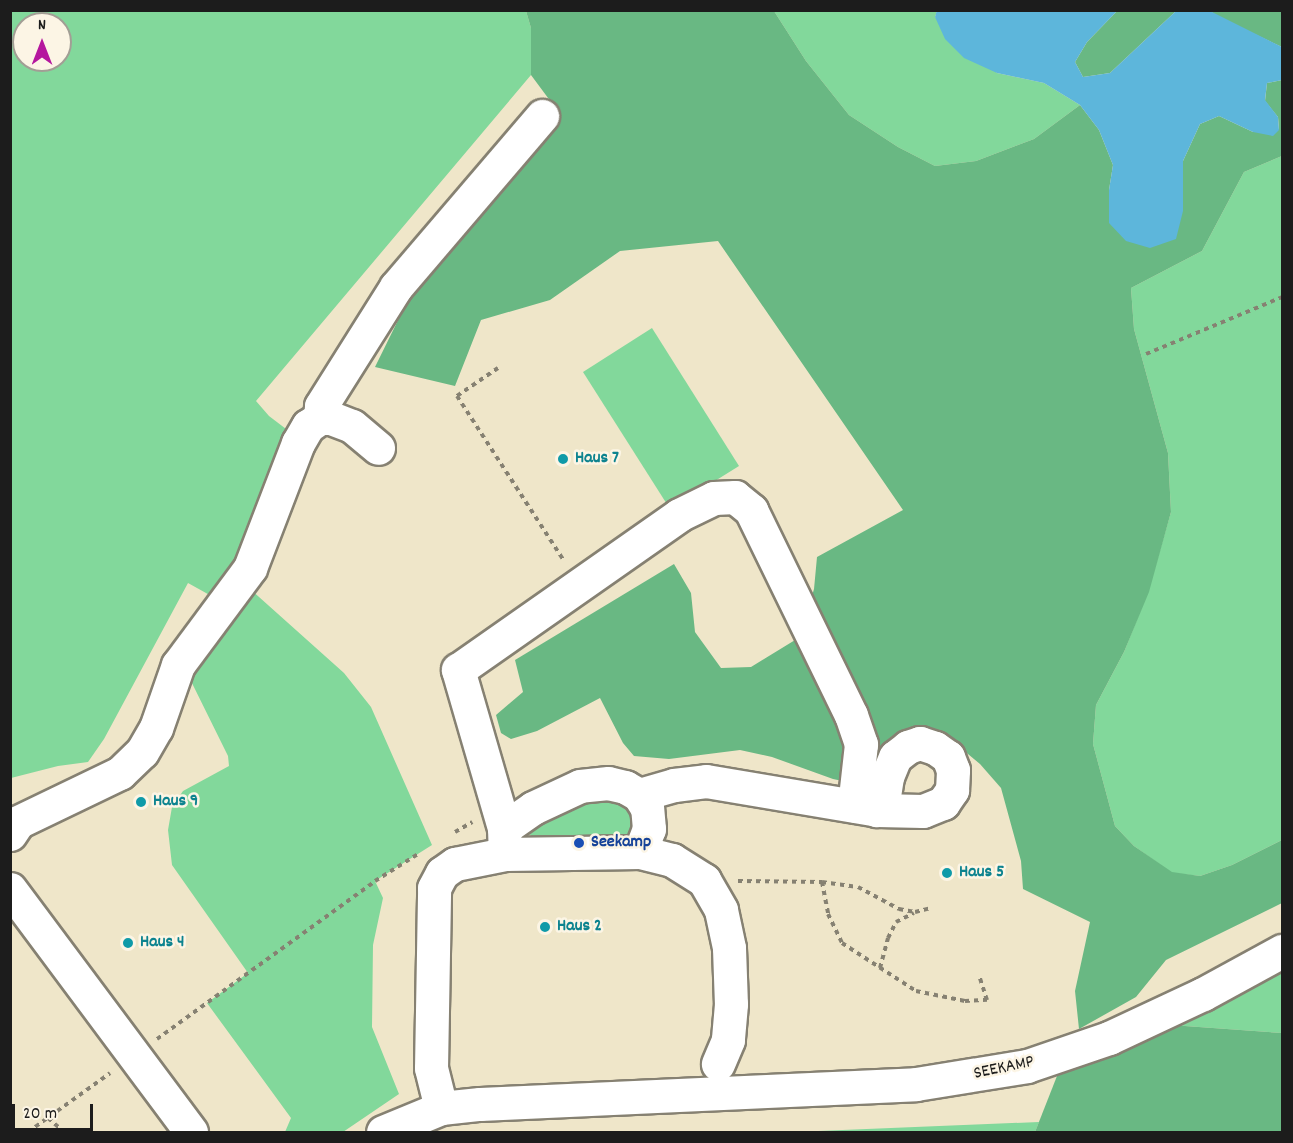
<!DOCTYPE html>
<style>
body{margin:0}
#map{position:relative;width:1293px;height:1143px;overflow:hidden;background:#efe6c9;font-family:Dekko,sans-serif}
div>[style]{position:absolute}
.green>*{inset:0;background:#82d89b}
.forest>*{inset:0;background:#69b883}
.water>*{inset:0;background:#5db6db}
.path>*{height:4px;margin-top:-2px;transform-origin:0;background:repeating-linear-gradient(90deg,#868172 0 4.5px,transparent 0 9px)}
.roads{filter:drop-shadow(2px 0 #868172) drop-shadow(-2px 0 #868172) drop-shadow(0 2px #868172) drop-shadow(0 -2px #868172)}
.minor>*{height:33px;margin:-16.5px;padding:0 16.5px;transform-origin:16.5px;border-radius:16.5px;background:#fff}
.dots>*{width:16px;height:16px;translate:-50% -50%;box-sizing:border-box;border:3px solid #fcf5e5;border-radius:50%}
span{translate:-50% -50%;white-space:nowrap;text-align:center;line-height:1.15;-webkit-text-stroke:5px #fcf5e5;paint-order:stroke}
.culture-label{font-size:18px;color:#0d838f;font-weight:700}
.left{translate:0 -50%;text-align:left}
.transit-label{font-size:18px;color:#164399;font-weight:700}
.street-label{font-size:18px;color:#1c1c1c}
.frame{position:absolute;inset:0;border:12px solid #1c1c1c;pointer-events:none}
.north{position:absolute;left:12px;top:12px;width:60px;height:60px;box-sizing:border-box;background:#fcf5e5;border:2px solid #a29e95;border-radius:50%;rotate:0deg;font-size:16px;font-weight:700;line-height:24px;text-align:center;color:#1c1c1c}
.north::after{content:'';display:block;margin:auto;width:21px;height:27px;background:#b5179e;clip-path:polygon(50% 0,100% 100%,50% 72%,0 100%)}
.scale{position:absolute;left:12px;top:1104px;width:81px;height:27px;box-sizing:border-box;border:3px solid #1c1c1c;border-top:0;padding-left:8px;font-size:18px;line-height:21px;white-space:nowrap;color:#1c1c1c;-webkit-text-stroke:4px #fcf5e5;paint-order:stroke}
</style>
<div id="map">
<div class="green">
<i style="clip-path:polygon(evenodd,14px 10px,526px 11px,531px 28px,531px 75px,256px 401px,269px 416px,290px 432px,236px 568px,215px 598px,188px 583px,104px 739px,88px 762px,58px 766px,11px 778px,11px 12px,14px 10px,24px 24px,60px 24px,60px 60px,24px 60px,24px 24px)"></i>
<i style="clip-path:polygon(774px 11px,937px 11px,935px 17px,997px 73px,1044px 83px,1080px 105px,1034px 139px,976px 161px,935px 166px,898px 147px,849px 115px,806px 61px)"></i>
<i style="clip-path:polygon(1282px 156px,1282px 840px,1232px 865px,1200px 876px,1172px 873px,1134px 846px,1115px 826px,1093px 744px,1096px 705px,1124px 652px,1148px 592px,1171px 512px,1168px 453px,1134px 329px,1131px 288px,1202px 251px,1244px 172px)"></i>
<i style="clip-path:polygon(652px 328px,739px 466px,670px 509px,583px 372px)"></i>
<i style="clip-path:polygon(249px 588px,344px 673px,371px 707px,432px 845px,375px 881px,383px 898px,373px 945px,372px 1027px,399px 1094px,343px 1132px,285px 1132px,291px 1118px,207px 1003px,248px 973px,172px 865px,168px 830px,172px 807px,183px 791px,229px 766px,228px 756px,187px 673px)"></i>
<i style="clip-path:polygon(595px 793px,632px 805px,633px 832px,623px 840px,536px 840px,527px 832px,527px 825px)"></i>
<i style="clip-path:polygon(1282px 962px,1282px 1033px,1171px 1025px)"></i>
<i style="clip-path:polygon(1039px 1122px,1035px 1132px,794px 1132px)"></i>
</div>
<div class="forest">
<i style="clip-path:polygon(526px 11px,774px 11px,806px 61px,849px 115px,898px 147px,935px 166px,976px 161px,1034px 139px,1080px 105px,1099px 130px,1113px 165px,1109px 190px,1183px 211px,1183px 161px,1200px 124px,1219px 116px,1253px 132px,1279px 129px,1278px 117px,1265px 101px,1267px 83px,1282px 80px,1282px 156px,1244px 172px,1202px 251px,1131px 288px,1134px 329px,1168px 453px,1171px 512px,1149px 592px,1124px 652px,1096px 705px,1093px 744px,1115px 826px,1134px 846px,1172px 872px,1200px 876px,1232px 865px,1282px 840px,1282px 903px,1166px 960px,1136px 997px,1079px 1029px,1075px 991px,1090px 922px,1023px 889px,1021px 861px,1001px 788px,980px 764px,945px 735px,879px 764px,857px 784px,833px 779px,772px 757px,740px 750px,669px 759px,634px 756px,623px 743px,600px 698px,537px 731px,511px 739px,501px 733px,496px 715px,523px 692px,515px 660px,674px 564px,691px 593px,695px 632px,721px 668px,751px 667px,800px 637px,814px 589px,817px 557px,903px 510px,718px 241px,620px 251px,550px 300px,481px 320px,455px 386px,375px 367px,407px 302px,555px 128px,554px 106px,531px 75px,531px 28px)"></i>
<i style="clip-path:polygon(1117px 11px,1176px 11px,1110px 73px,1083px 77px,1075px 62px,1087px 42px)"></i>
<i style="clip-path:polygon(1210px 11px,1282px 11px,1282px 47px,1220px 18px)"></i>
<i style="clip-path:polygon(1171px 1025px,1282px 1033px,1282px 1132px,1035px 1132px,1057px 1076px)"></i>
</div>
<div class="water">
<i style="clip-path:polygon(937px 10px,1117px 11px,1087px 42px,1075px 62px,1083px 77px,1110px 73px,1176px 11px,1210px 11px,1282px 47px,1282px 80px,1267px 83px,1265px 100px,1278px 117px,1279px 130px,1273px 136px,1253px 132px,1219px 116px,1200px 124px,1183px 161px,1183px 211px,1176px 239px,1150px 248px,1126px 241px,1109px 223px,1109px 190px,1113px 165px,1099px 130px,1080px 105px,1044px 83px,997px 73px,964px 58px,945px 39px,935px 17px)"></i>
</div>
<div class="path">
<i style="left:1146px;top:354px;width:147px;rotate:-22.7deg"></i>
<i style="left:498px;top:368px;width:50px;rotate:145.7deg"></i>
<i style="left:457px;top:396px;width:197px;rotate:57deg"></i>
<i style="left:455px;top:832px;width:20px;rotate:-30deg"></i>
<i style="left:738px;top:881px;width:84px;rotate:0.7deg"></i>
<i style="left:822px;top:882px;width:36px;rotate:8deg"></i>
<i style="left:858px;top:887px;width:47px;rotate:28.2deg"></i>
<i style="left:899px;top:909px;width:16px;rotate:11deg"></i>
<i style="left:915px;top:912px;width:16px;rotate:-14deg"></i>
<i style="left:822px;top:882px;width:33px;rotate:79deg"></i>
<i style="left:828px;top:914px;width:32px;rotate:64deg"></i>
<i style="left:842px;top:943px;width:88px;rotate:33deg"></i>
<i style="left:916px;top:991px;width:50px;rotate:11.5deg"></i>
<i style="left:965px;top:1001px;width:22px;rotate:-3deg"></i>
<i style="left:987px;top:1000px;width:25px;rotate:-108deg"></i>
<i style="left:880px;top:968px;width:31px;rotate:-75deg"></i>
<i style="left:888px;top:938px;width:18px;rotate:-63deg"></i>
<i style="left:896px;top:922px;width:20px;rotate:-27deg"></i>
<i style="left:157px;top:1039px;width:269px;rotate:-35.9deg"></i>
<i style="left:375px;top:881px;width:51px;rotate:-32.1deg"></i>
<i style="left:48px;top:1118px;width:21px;rotate:41deg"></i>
<i style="left:28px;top:1132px;width:101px;rotate:-35.7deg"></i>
</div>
<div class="roads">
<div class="minor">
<i style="left:320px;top:418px;width:12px;rotate:-85deg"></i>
<i style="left:321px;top:406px;width:141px;rotate:-57.8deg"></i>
<i style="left:396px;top:287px;width:225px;rotate:-49.5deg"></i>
<i style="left:639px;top:795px;width:36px;rotate:-16deg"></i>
<i style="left:674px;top:785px;width:32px;rotate:-7deg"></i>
<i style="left:706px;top:781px;width:173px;rotate:9.6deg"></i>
<i style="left:877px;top:810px;width:46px;rotate:1.2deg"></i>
<i style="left:923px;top:811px;width:22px;rotate:-22deg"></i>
<i style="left:943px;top:803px;width:16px;rotate:-55deg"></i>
<i style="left:952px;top:790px;width:20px;rotate:-87deg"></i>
<i style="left:953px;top:770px;width:14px;rotate:-111deg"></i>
<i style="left:948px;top:757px;width:16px;rotate:-145deg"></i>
<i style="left:935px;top:748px;width:16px;rotate:-162deg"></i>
<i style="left:920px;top:743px;width:13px;rotate:162deg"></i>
<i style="left:908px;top:747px;width:16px;rotate:142deg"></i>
<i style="left:895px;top:757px;width:22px;rotate:112deg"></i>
<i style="left:887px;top:777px;width:19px;rotate:99deg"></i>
<i style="left:884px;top:796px;width:16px;rotate:117deg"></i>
<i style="left:504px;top:828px;width:165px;rotate:-106.2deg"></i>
<i style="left:458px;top:670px;width:270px;rotate:-35deg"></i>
<i style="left:679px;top:515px;width:39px;rotate:-26deg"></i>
<i style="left:714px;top:498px;width:21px;rotate:-3deg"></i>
<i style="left:735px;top:497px;width:21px;rotate:39deg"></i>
<i style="left:751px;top:510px;width:228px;rotate:64deg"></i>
<i style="left:851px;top:715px;width:31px;rotate:71deg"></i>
<i style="left:861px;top:744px;width:62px;rotate:96.4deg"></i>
<i style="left:10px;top:834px;width:14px;rotate:-56deg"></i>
<i style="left:18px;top:822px;width:113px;rotate:-25.7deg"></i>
<i style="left:120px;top:773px;width:30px;rotate:-44deg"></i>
<i style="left:142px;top:752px;width:28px;rotate:-60deg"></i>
<i style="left:156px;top:728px;width:67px;rotate:-70.8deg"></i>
<i style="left:178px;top:665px;width:121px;rotate:-53.4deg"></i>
<i style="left:250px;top:568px;width:134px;rotate:-69deg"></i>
<i style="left:298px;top:443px;width:20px;rotate:-60deg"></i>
<i style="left:308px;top:426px;width:14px;rotate:-34deg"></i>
<i style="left:320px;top:418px;width:11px"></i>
<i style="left:331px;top:418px;width:22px;rotate:21deg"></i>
<i style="left:352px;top:426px;width:34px;rotate:40deg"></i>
<i style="left:640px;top:852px;width:33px;rotate:14deg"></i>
<i style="left:672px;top:860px;width:38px;rotate:32deg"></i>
<i style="left:704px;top:880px;width:34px;rotate:60deg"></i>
<i style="left:721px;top:910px;width:39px;rotate:78deg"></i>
<i style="left:729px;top:948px;width:56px;rotate:88deg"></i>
<i style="left:731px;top:1004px;width:36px;rotate:95deg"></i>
<i style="left:728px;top:1040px;width:26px;rotate:113deg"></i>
<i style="left:10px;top:889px;width:303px;rotate:53.3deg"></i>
<i style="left:441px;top:1108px;width:41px;rotate:-104deg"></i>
<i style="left:431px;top:1068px;width:180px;rotate:-89deg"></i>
<i style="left:434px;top:888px;width:17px;rotate:-62deg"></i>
<i style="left:442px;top:873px;width:16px;rotate:-35deg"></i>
<i style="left:455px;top:864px;width:51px;rotate:-11.3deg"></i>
<i style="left:505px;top:854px;width:135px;rotate:-0.8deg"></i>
<i style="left:640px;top:852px;width:25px;rotate:-69deg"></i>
<i style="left:649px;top:829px;width:21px;rotate:-95deg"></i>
<i style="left:647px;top:808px;width:15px;rotate:-122deg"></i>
<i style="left:639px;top:795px;width:16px;rotate:-150deg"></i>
<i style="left:625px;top:787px;width:17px;rotate:-167deg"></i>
<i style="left:608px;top:783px;width:28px;rotate:174deg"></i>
<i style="left:580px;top:786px;width:52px;rotate:154.9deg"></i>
<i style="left:533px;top:808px;width:35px;rotate:145deg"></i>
<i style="left:504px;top:828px;width:26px;rotate:88deg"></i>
<i style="left:383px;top:1132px;width:63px;rotate:-22.5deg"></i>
<i style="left:441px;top:1108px;width:39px;rotate:-6deg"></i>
<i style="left:480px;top:1104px;width:436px;rotate:-2.6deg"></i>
<i style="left:916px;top:1084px;width:112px;rotate:-9.2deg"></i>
<i style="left:1027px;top:1066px;width:87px;rotate:-18.9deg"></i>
<i style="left:1109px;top:1038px;width:104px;rotate:-25.1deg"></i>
<i style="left:1203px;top:994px;width:90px;rotate:-28.6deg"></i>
</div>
</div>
<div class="dots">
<i style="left:563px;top:459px;background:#0f9aa8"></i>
<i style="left:141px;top:802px;background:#0f9aa8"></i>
<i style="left:579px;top:843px;background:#1a4fb4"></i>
<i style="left:947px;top:873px;background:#0f9aa8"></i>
<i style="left:545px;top:927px;background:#0f9aa8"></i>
<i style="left:128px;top:943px;background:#0f9aa8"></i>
</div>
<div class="culture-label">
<span class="left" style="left:575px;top:459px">Haus 7</span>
<span class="left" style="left:153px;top:802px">Haus 9</span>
<span class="left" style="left:959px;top:873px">Haus 5</span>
<span class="left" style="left:557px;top:927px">Haus 2</span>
<span class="left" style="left:140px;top:943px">Haus 4</span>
</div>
<div class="transit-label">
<span class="left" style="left:591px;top:843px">Seekamp</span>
</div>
<div class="street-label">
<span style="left:1004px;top:1069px;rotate:-12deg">SEEKAMP</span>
</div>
<div class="frame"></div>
<div class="north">N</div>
<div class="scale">20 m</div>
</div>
